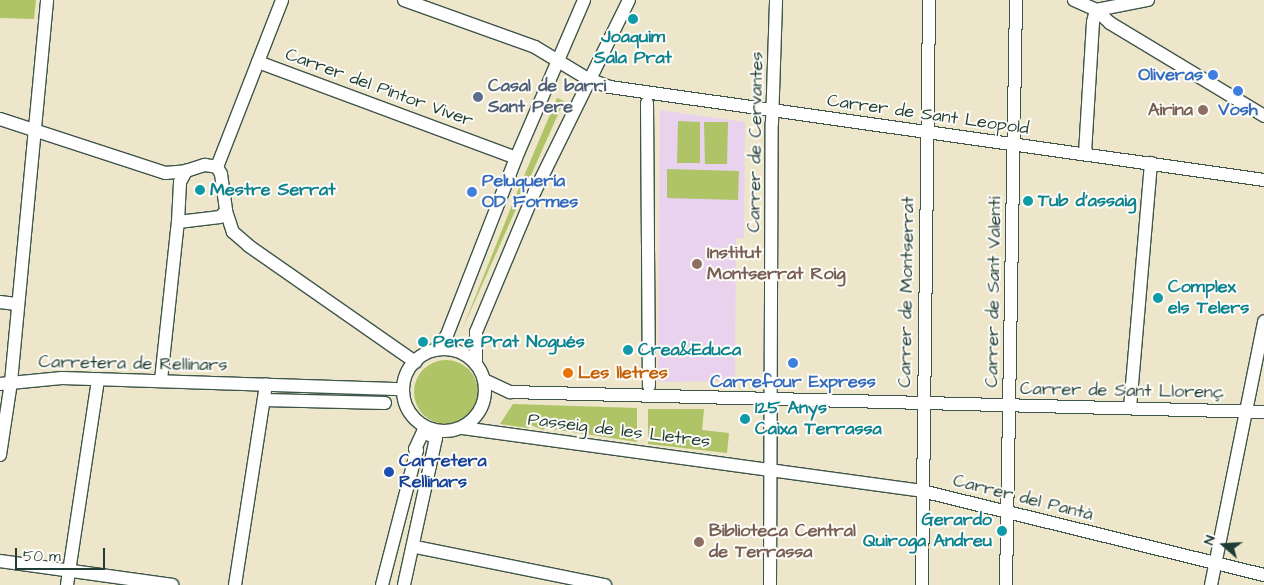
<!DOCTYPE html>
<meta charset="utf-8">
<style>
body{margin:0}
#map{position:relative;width:1264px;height:585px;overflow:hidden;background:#eee6ca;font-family:"Architects Daughter",sans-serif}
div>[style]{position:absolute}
.built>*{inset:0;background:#e8d2ee}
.green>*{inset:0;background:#afc367}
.round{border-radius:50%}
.roads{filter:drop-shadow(1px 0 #3e564a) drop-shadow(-1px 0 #3e564a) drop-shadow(0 1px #3e564a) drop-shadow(0 -1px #3e564a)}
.minor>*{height:12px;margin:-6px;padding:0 6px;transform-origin:6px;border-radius:6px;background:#fff}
.minor>.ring{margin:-6px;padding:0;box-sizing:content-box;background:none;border:12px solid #fff;border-radius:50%}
.dots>*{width:14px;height:14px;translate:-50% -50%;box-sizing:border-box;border:2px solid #fdfcf7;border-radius:50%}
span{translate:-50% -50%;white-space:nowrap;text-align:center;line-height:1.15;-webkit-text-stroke:4px #fdfcf7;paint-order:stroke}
.culture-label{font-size:18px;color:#0d838f;font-weight:700}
.left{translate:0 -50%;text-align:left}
.right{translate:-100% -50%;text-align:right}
.shop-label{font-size:18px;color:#366cbe;font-weight:700}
.service-label{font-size:18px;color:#4e5e75;font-weight:700}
.street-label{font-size:18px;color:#1f3d34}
.education-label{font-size:18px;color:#785e54;font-weight:700}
.food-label{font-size:18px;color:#c56008;font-weight:700}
.transit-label{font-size:18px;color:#164399;font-weight:700}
.north{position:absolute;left:1199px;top:520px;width:50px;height:50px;-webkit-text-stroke:4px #fdfcf7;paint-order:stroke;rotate:289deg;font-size:14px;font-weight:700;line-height:20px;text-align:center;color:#1f3d34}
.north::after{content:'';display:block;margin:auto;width:18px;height:22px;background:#1f3d34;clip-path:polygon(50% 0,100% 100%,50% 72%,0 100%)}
.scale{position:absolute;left:15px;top:548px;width:90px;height:22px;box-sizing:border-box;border:2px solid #1f3d34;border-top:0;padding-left:6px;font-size:15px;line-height:18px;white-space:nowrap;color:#1f3d34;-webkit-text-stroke:4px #fdfcf7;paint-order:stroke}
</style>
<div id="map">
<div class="built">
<i style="clip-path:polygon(660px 110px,745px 122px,744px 238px,736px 238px,735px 381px,658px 382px)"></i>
</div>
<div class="green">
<i style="clip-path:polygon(0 0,36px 0,34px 19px,0 18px)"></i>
<i style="clip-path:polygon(557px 98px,564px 101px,462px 330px,516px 195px)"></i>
<i style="clip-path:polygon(678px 121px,700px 122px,700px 163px,677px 163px)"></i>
<i style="clip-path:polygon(704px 122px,728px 122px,727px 164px,705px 164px)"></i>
<i style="clip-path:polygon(667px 169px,739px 171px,738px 200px,667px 198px)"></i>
<i class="round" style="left:414px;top:360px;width:64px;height:64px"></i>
<i style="clip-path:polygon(513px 404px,637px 408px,637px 442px,546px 428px,543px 430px,531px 425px,528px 428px,500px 424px)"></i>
<i style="clip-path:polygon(648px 409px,704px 409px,702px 430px,729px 433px,727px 453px,648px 444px)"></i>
</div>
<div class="roads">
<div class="minor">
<i style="left:404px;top:0;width:139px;rotate:19.7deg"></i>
<i style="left:535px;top:47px;width:62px;rotate:31.1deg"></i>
<i style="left:588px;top:79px;width:23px;rotate:20deg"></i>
<i style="left:610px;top:87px;width:661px;rotate:8.09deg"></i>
<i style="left:1074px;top:0;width:24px;rotate:24deg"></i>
<i style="left:1096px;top:10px;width:19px;rotate:43deg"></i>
<i style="left:1110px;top:23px;width:180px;rotate:31.1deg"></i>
<i style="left:1096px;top:10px;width:53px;rotate:-10.9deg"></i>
<i style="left:258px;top:62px;width:275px;rotate:20.4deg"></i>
<i style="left:647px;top:103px;width:283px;rotate:89.6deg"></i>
<i style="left:0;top:119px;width:174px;rotate:18.1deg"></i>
<i style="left:165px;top:173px;width:21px;rotate:-5deg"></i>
<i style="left:1085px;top:153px;width:131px;rotate:-86.5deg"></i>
<i style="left:1093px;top:22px;width:12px;rotate:-76deg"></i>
<i style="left:205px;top:165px;width:12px;rotate:9deg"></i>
<i style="left:217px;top:167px;width:8px;rotate:60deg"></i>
<i style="left:221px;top:174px;width:37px;rotate:82deg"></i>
<i style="left:226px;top:211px;width:8px;rotate:135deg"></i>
<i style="left:220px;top:217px;width:42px;rotate:173.2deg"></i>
<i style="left:178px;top:222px;width:40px;rotate:-87.1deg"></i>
<i style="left:180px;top:182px;width:13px;rotate:-61deg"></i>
<i style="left:186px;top:171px;width:20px;rotate:-18deg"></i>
<i style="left:217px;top:167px;width:179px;rotate:-68.7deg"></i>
<i style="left:226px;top:211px;width:22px;rotate:72deg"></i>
<i style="left:233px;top:232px;width:21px;rotate:41deg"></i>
<i style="left:249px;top:246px;width:203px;rotate:34.9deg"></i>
<i style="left:0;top:302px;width:16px;rotate:7deg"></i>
<i class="ring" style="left:403px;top:349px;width:70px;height:70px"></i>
<i style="left:435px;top:350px;width:19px;rotate:-51deg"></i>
<i style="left:447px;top:335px;width:190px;rotate:-68.7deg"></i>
<i style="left:516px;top:158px;width:172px;rotate:-66.7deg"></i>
<i style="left:476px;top:364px;width:32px;rotate:-90deg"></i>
<i style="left:476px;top:332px;width:153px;rotate:-67.3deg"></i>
<i style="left:535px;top:191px;width:213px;rotate:-63.8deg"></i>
<i style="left:161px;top:380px;width:159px;rotate:-83.9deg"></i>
<i style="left:484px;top:380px;width:29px;rotate:25deg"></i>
<i style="left:510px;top:392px;width:754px;rotate:1.52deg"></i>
<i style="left:0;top:384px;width:62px;rotate:-5.5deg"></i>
<i style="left:62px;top:378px;width:340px;rotate:1.9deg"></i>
<i style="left:264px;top:400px;width:121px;rotate:1.4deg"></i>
<i style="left:1130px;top:408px;width:246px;rotate:-85.1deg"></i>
<i style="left:463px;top:428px;width:463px;rotate:7.8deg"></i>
<i style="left:922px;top:491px;width:352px;rotate:13.8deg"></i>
<i style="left:0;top:455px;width:74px;rotate:-81.4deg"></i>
<i style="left:11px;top:382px;width:384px;rotate:-84.6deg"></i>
<i style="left:416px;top:547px;width:193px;rotate:11.4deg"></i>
<i style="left:0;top:561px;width:174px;rotate:7.9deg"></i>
<i style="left:67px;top:585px;width:208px;rotate:-81.4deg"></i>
<i style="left:235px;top:585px;width:203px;rotate:-81.2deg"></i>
<i style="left:382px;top:585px;width:139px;rotate:-75.5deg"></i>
<i style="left:417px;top:450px;width:2px;rotate:-153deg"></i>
<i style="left:415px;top:449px;width:19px;rotate:-65deg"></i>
<i style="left:423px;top:432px;width:14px;rotate:25deg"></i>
<i style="left:436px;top:438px;width:150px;rotate:102.3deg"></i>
<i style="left:770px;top:585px;width:462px;rotate:-89.8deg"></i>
<i style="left:772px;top:123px;width:123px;rotate:-88.1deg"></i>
<i style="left:922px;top:585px;width:585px;rotate:-89.31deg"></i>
<i style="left:1006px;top:585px;width:585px;rotate:-89.02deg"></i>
<i style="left:1211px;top:585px;width:269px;rotate:-78.6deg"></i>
</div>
</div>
<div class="dots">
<i style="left:633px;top:19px;background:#0f9aa8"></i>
<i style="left:1213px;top:75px;background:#3f7fe0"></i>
<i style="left:1238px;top:91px;background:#3f7fe0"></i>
<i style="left:478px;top:97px;background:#5c6f8a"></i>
<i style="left:1203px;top:110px;background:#8d6e63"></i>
<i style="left:200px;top:190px;background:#0f9aa8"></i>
<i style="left:472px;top:192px;background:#3f7fe0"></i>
<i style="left:1028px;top:201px;background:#0f9aa8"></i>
<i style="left:697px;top:264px;background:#8d6e63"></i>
<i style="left:1158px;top:298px;background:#0f9aa8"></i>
<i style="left:423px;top:342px;background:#0f9aa8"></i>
<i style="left:628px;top:350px;background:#0f9aa8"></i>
<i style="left:793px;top:363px;background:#3f7fe0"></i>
<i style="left:568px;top:373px;background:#e8710a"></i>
<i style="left:745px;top:419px;background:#0f9aa8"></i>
<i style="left:389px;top:472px;background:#1a4fb4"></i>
<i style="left:1002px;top:531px;background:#0f9aa8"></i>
<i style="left:699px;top:542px;background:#8d6e63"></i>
</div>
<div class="culture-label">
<span style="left:633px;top:48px">Joaquim<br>Sala Prat</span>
<span class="left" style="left:210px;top:190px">Mestre Serrat</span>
<span class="left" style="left:1038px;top:201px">Tub d'assaig</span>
<span class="left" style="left:1168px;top:298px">Complex<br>els Telers</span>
<span class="left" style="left:433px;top:342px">Pere Prat Nogués</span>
<span class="left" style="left:638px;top:350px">Crea&amp;Educa</span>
<span class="left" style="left:755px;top:419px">125 Anys<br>Caixa Terrassa</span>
<span class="right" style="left:992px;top:531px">Gerardo<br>Quiroga Andreu</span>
</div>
<div class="shop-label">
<span class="right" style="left:1203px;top:75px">Oliveras</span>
<span style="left:1238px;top:110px">Vosh</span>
<span class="left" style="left:482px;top:192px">Peluquería<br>OD Formes</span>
<span style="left:793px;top:382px">Carrefour Express</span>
</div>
<div class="service-label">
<span class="left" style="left:488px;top:97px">Casal de barri<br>Sant Pere</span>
</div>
<div class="street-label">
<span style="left:379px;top:88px;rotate:20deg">Carrer del Pintor Viver</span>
<span style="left:928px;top:115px;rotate:8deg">Carrer de Sant Leopold</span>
<span style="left:756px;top:142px;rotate:-89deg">Carrer de Cervantes</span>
<span style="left:907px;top:292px;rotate:-89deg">Carrer de Montserrat</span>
<span style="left:994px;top:292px;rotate:-89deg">Carrer de Sant Valentí</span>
<span style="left:133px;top:364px;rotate:1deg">Carretera de Rellinars</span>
<span style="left:1122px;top:391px;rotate:1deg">Carrer de Sant Llorenç</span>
<span style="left:619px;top:431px;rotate:7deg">Passeig de les Lletres</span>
<span style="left:1023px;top:498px;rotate:14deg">Carrer del Pantà</span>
</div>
<div class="education-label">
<span class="right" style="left:1193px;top:110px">Airina</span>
<span class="left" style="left:707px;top:264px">Institut<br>Montserrat Roig</span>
<span class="left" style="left:709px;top:542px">Biblioteca Central<br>de Terrassa</span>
</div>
<div class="food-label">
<span class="left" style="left:578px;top:373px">Les lletres</span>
</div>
<div class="transit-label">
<span class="left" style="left:399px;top:472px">Carretera<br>Rellinars</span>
</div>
<div class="north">N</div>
<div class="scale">50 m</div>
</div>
